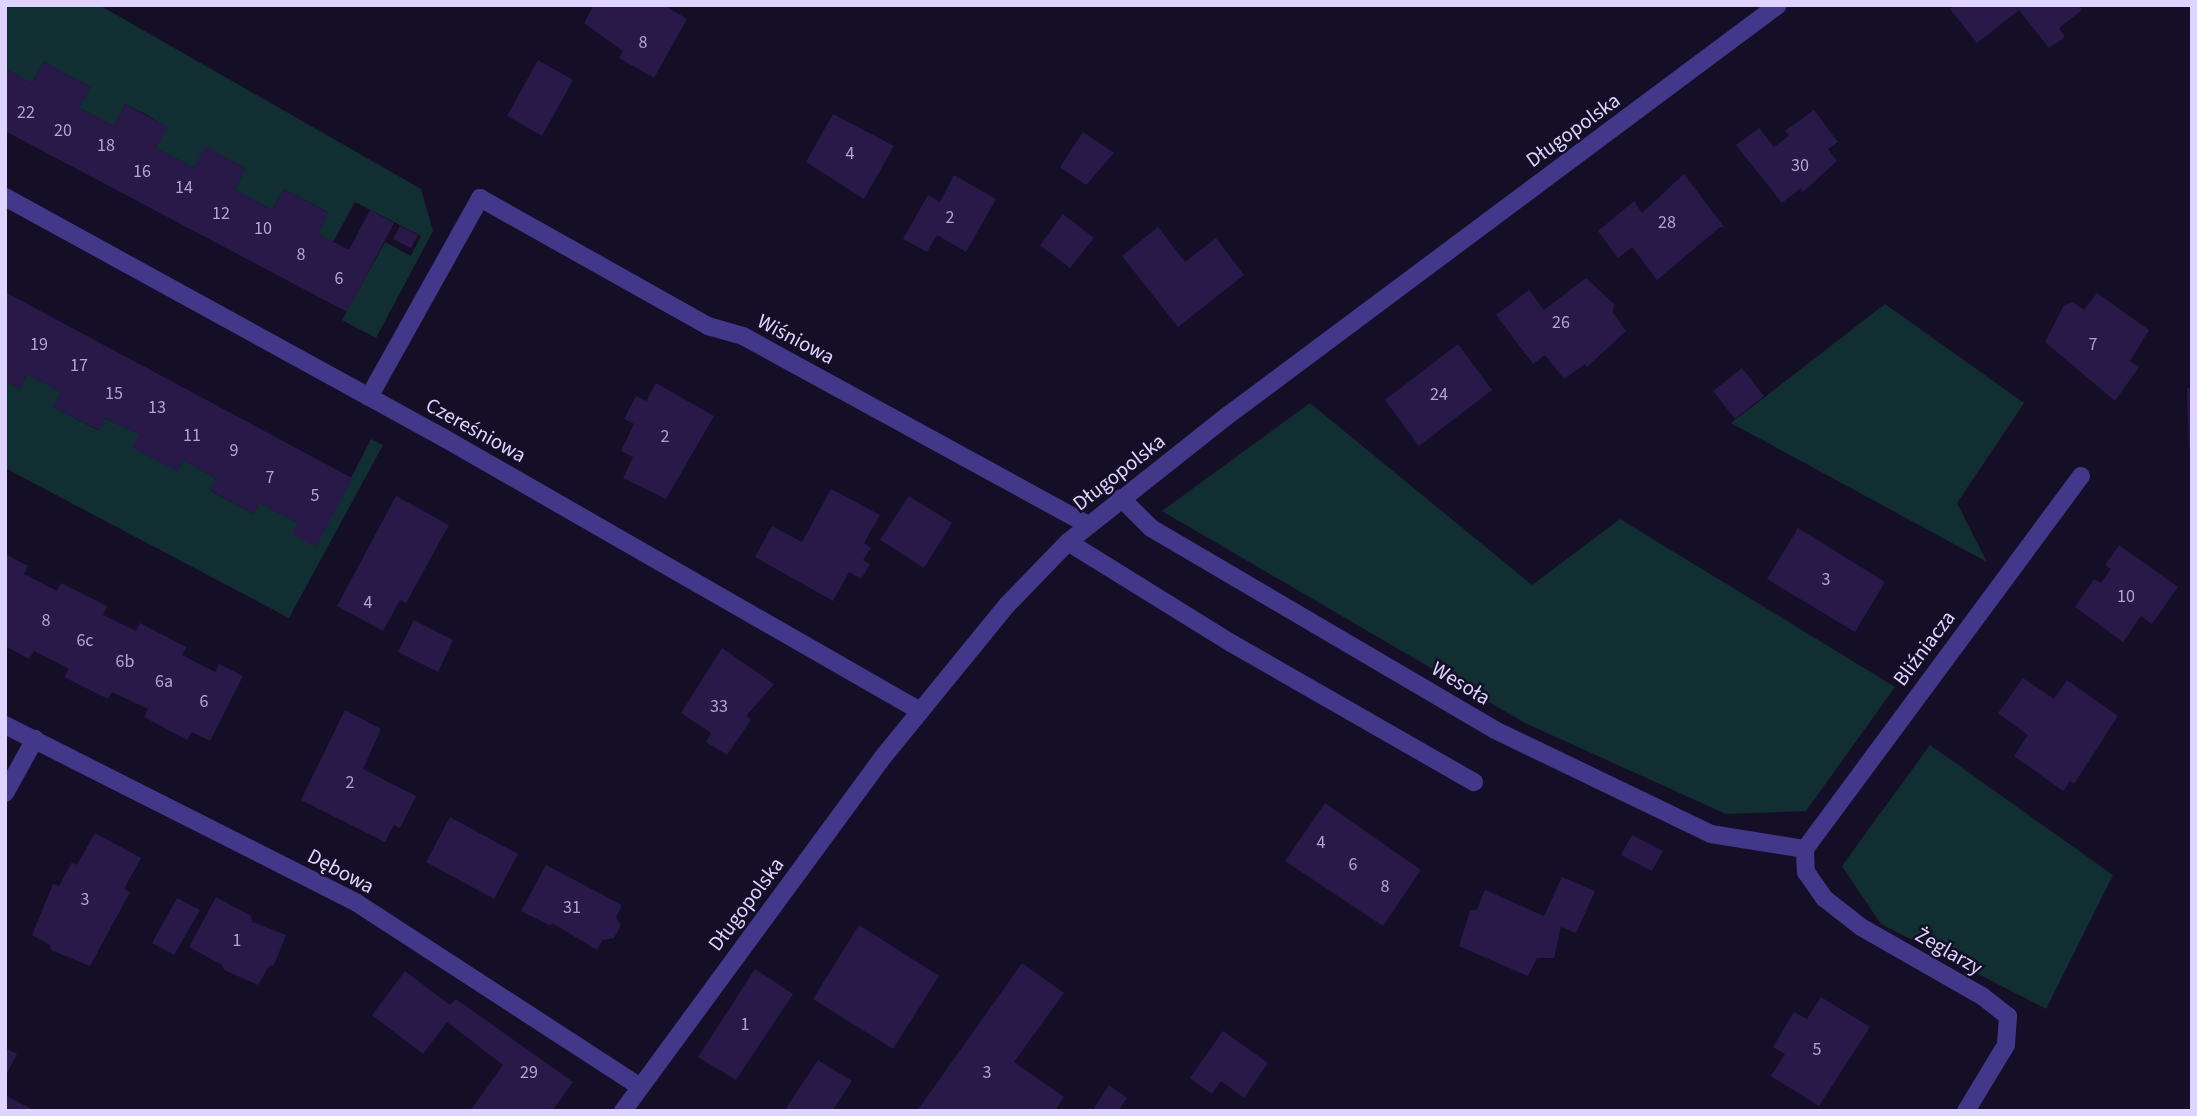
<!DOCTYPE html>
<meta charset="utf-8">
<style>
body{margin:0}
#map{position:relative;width:2197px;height:1116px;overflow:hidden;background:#150e27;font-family:"Source Sans 3",sans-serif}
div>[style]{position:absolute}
.green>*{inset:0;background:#112f32}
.building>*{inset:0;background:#281949}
.lane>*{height:18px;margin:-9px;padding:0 9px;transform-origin:9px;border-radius:9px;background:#433789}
.street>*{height:18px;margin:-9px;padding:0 9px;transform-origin:9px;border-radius:9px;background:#433789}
span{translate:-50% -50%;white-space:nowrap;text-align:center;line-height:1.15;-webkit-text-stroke:5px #150e27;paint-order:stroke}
.number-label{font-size:18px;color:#b0a5d2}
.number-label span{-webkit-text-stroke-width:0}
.street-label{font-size:21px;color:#ded4ff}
.frame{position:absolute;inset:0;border:7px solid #ded4ff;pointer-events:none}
</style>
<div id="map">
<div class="green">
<i style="clip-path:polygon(5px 5px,99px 5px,421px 189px,433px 231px,376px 338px,342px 320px,385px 242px,411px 256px,421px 236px,355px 202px,333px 242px,318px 234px,328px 212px,284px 189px,272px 210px,235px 190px,245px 168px,206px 147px,194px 168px,156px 148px,166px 127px,147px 115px,125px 104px,114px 126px,79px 108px,90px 87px,44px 62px,32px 83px,5px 69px)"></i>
<i style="clip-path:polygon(1885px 304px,2024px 403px,1957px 503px,1987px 562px,1731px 423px)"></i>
<i style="clip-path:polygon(27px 374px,61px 392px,53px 407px,98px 430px,105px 418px,139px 434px,177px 471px,183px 460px,216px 478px,211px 491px,254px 514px,259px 503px,279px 513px,298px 523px,316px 546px,371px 439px,383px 445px,289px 618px,5px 468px,5px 381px,20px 389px)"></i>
<i style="clip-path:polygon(1310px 403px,1532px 585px,1620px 519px,1895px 687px,1806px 811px,1726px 814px,1525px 723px,1162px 511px)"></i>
<i style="clip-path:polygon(1930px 745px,2113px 875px,2046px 1009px,1881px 924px,1842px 866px)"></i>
</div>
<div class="building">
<i style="clip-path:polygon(594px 5px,664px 5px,687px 19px,654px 78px,619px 58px,623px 51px,584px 23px)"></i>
<i style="clip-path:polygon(1955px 5px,2079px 5px,2082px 10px,2059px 28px,2065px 37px,2049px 48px,2019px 10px,1977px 43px,1950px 9px)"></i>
<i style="clip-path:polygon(538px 60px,573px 80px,542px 136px,507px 116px)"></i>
<i style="clip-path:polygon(44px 62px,90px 87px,79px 108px,114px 126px,125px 104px,167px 127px,156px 148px,194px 168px,205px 146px,245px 168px,235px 190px,272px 210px,284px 189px,329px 213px,318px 234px,349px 250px,370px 210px,394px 223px,347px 312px,5px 131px,5px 69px,32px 83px)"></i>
<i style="clip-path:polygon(1814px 110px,1838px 142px,1828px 149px,1837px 161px,1803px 192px,1801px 188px,1782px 203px,1736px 145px,1759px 128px,1774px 147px,1789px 136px,1785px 131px)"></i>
<i style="clip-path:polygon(833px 114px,894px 146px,864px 199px,806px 162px)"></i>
<i style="clip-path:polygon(1083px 132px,1114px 153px,1086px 185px,1060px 167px)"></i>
<i style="clip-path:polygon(1684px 174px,1725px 228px,1720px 227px,1657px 280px,1632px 247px,1618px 258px,1598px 231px,1634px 201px,1642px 213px)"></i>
<i style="clip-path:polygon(954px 175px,996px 199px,966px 252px,937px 235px,927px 252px,903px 239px,928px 195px,940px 202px)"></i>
<i style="clip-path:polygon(1063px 214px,1094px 238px,1070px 268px,1040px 245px)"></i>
<i style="clip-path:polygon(400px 226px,418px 235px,411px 248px,393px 239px)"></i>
<i style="clip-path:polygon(1158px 227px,1185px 262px,1216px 238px,1244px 275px,1178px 327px,1122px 256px)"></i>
<i style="clip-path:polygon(1586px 278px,1614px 304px,1613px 313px,1626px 331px,1587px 367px,1585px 364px,1564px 379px,1545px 355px,1533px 364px,1496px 315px,1529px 290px,1544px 310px)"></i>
<i style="clip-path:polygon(5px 292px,352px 478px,316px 547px,292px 534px,298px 523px,279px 513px,259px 503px,254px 514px,210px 490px,216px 478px,183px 460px,177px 471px,132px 448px,139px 434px,105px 418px,99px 430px,53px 407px,61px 392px,27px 374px,20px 389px,5px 381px)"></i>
<i style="clip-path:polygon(2097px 293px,2149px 330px,2130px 361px,2139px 367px,2115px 401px,2045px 342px,2064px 305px,2073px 302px,2084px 310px)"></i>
<i style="clip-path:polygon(1458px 344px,1492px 390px,1419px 446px,1385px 400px)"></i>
<i style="clip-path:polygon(1742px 368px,1764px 396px,1735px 419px,1713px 391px)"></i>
<i style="clip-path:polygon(656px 383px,714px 416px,666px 499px,623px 478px,633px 457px,621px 451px,634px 424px,624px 419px,636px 396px,646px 401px)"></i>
<i style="clip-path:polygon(2187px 388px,2192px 388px,2192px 449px,2189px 449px)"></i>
<i style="clip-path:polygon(831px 489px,880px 515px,864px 543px,871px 548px,863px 560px,870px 564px,861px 579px,849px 572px,833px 601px,755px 557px,772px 526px,802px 542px)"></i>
<i style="clip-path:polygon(396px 496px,449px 525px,406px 603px,400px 600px,383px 631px,337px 606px)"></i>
<i style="clip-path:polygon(909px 496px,952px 523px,924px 568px,880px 540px)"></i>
<i style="clip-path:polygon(1798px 528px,1885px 582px,1855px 632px,1767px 579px)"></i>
<i style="clip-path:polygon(2119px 545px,2178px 587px,2152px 624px,2141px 616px,2123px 642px,2075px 607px,2094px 579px,2101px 583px,2111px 569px,2105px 565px)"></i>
<i style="clip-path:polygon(5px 554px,28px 566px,24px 574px,57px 591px,61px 583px,107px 606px,103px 615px,136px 631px,140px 623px,186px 647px,182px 655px,215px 672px,219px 664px,243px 676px,210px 741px,192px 732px,187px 740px,144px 717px,148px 709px,112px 692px,108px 699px,64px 677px,69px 669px,34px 651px,29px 659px,5px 646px)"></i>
<i style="clip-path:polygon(414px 620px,453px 640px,438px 672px,398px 652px)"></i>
<i style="clip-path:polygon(722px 648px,774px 684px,746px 716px,751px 720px,727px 755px,706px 742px,711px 733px,681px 713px)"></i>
<i style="clip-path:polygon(2023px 678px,2054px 699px,2067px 680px,2118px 716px,2074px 784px,2070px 781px,2063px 791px,2014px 756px,2028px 735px,1998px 713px)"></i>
<i style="clip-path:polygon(345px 710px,381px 729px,363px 769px,416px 796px,400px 828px,394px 825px,385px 842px,301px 800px)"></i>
<i style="clip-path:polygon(1325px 803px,1421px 870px,1383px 926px,1285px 861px)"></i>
<i style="clip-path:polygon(450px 817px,518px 854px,494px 899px,426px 862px)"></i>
<i style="clip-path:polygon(95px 833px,141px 858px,124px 889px,130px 892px,90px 966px,51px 950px,50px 945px,32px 935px,53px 884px,59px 886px,72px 862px,77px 865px)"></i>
<i style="clip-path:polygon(1632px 835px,1663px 851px,1652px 871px,1621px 855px)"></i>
<i style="clip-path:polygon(546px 865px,622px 905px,616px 917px,621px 925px,614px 938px,603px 940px,597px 950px,552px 923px,551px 926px,521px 911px)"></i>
<i style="clip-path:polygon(1562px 877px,1595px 891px,1576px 933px,1561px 927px,1554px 958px,1537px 958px,1528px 976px,1459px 946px,1470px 911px,1477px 909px,1485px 890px,1544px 916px)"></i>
<i style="clip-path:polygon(216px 897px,251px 916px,252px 922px,286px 935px,274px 965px,269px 966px,258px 985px,224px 970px,222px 965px,189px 947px)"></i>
<i style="clip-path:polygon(177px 898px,200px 910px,174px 955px,152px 943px)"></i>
<i style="clip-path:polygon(859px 925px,939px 976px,893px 1049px,813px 999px)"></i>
<i style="clip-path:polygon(1022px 963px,1064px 993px,1014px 1062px,1064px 1097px,1055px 1111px,917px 1111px)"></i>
<i style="clip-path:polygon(755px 969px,793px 994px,736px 1080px,698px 1057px)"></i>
<i style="clip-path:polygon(405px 971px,450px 1005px,456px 999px,573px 1082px,552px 1111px,470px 1111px,503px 1065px,447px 1022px,423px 1054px,372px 1015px)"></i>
<i style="clip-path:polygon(1821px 997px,1870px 1027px,1819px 1106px,1771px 1076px,1785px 1054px,1773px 1047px,1794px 1012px,1807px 1019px)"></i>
<i style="clip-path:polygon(1223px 1031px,1268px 1063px,1244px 1098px,1221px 1081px,1212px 1094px,1190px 1078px)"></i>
<i style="clip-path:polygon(5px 1048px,17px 1054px,5px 1077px)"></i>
<i style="clip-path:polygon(818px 1060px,852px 1081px,832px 1111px,790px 1111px,786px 1108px)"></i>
<i style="clip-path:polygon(1109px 1085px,1127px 1098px,1118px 1111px,1097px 1111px,1094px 1108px)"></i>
<i style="clip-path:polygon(5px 1095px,35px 1111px,5px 1111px)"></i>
</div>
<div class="lane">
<i style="left:1068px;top:542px;width:192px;rotate:31.8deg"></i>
<i style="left:1231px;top:643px;width:280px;rotate:29.8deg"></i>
</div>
<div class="street">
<i style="left:5px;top:197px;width:501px;rotate:28.77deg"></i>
<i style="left:444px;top:438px;width:549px;rotate:29.84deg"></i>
<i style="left:369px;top:397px;width:228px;rotate:-60.8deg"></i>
<i style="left:480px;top:198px;width:261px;rotate:29.3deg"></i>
<i style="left:708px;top:326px;width:36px;rotate:16deg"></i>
<i style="left:743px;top:336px;width:393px;rotate:28.7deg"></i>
<i style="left:1121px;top:498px;width:42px;rotate:45deg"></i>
<i style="left:1151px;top:528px;width:399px;rotate:30.4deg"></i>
<i style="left:1495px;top:730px;width:240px;rotate:25.7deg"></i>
<i style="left:1711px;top:834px;width:95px;rotate:9.1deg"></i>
<i style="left:5px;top:725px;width:394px;rotate:26.8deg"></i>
<i style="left:357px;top:903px;width:336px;rotate:33deg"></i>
<i style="left:5px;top:793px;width:62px;rotate:-60.9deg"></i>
<i style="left:1805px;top:849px;width:464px;rotate:-53.5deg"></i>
<i style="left:1805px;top:849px;width:23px;rotate:88deg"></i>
<i style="left:1806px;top:872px;width:32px;rotate:55deg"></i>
<i style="left:1824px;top:898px;width:47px;rotate:38.1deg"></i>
<i style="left:1861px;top:927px;width:139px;rotate:29.7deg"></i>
<i style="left:1982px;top:996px;width:33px;rotate:38deg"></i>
<i style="left:2008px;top:1016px;width:29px;rotate:94deg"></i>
<i style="left:2006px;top:1045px;width:77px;rotate:121.2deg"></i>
<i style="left:623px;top:1111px;width:439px;rotate:-53.7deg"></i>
<i style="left:883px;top:757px;width:196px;rotate:-50.8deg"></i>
<i style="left:1007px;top:605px;width:88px;rotate:-45.9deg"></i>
<i style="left:1068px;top:542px;width:203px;rotate:-38.4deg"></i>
<i style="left:1227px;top:416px;width:687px;rotate:-36.72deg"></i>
</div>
<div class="number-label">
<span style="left:643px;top:43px">8</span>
<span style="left:26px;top:113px">22</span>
<span style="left:63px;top:131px">20</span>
<span style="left:106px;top:146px">18</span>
<span style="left:850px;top:154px">4</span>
<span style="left:1800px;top:166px">30</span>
<span style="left:142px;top:172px">16</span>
<span style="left:184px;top:188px">14</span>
<span style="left:221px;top:214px">12</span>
<span style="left:950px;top:218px">2</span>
<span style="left:1667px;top:223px">28</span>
<span style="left:263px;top:229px">10</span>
<span style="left:301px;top:255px">8</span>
<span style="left:339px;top:279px">6</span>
<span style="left:1561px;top:323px">26</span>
<span style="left:39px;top:345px">19</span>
<span style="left:2093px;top:345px">7</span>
<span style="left:79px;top:366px">17</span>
<span style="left:114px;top:394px">15</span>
<span style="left:1439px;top:395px">24</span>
<span style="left:157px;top:408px">13</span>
<span style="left:192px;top:436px">11</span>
<span style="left:665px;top:437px">2</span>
<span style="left:234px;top:451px">9</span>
<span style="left:270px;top:478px">7</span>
<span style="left:315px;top:496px">5</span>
<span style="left:1826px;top:580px">3</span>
<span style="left:2126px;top:597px">10</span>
<span style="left:368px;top:603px">4</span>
<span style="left:46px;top:621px">8</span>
<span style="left:85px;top:641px">6c</span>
<span style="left:125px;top:662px">6b</span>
<span style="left:164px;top:682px">6a</span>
<span style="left:204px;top:702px">6</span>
<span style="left:719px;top:707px">33</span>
<span style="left:350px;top:783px">2</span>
<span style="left:1321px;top:843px">4</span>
<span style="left:1353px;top:865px">6</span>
<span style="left:1385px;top:887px">8</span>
<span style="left:85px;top:900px">3</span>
<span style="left:572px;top:908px">31</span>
<span style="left:237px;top:941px">1</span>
<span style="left:745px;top:1025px">1</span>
<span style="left:1817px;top:1050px">5</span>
<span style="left:529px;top:1073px">29</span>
<span style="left:987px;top:1073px">3</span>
</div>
<div class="street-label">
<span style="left:1573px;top:130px;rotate:-36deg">Długopolska</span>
<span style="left:796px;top:339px;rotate:28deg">Wiśniowa</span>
<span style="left:476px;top:430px;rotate:29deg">Czereśniowa</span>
<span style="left:1119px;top:472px;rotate:-38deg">Długopolska</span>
<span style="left:1924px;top:648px;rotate:-53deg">Bliźniacza</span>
<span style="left:1461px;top:683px;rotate:31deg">Wesoła</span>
<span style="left:341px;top:871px;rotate:28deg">Dębowa</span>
<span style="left:746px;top:904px;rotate:-53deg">Długopolska</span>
<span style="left:1949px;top:951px;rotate:30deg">Żeglarzy</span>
</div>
<div class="frame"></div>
</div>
